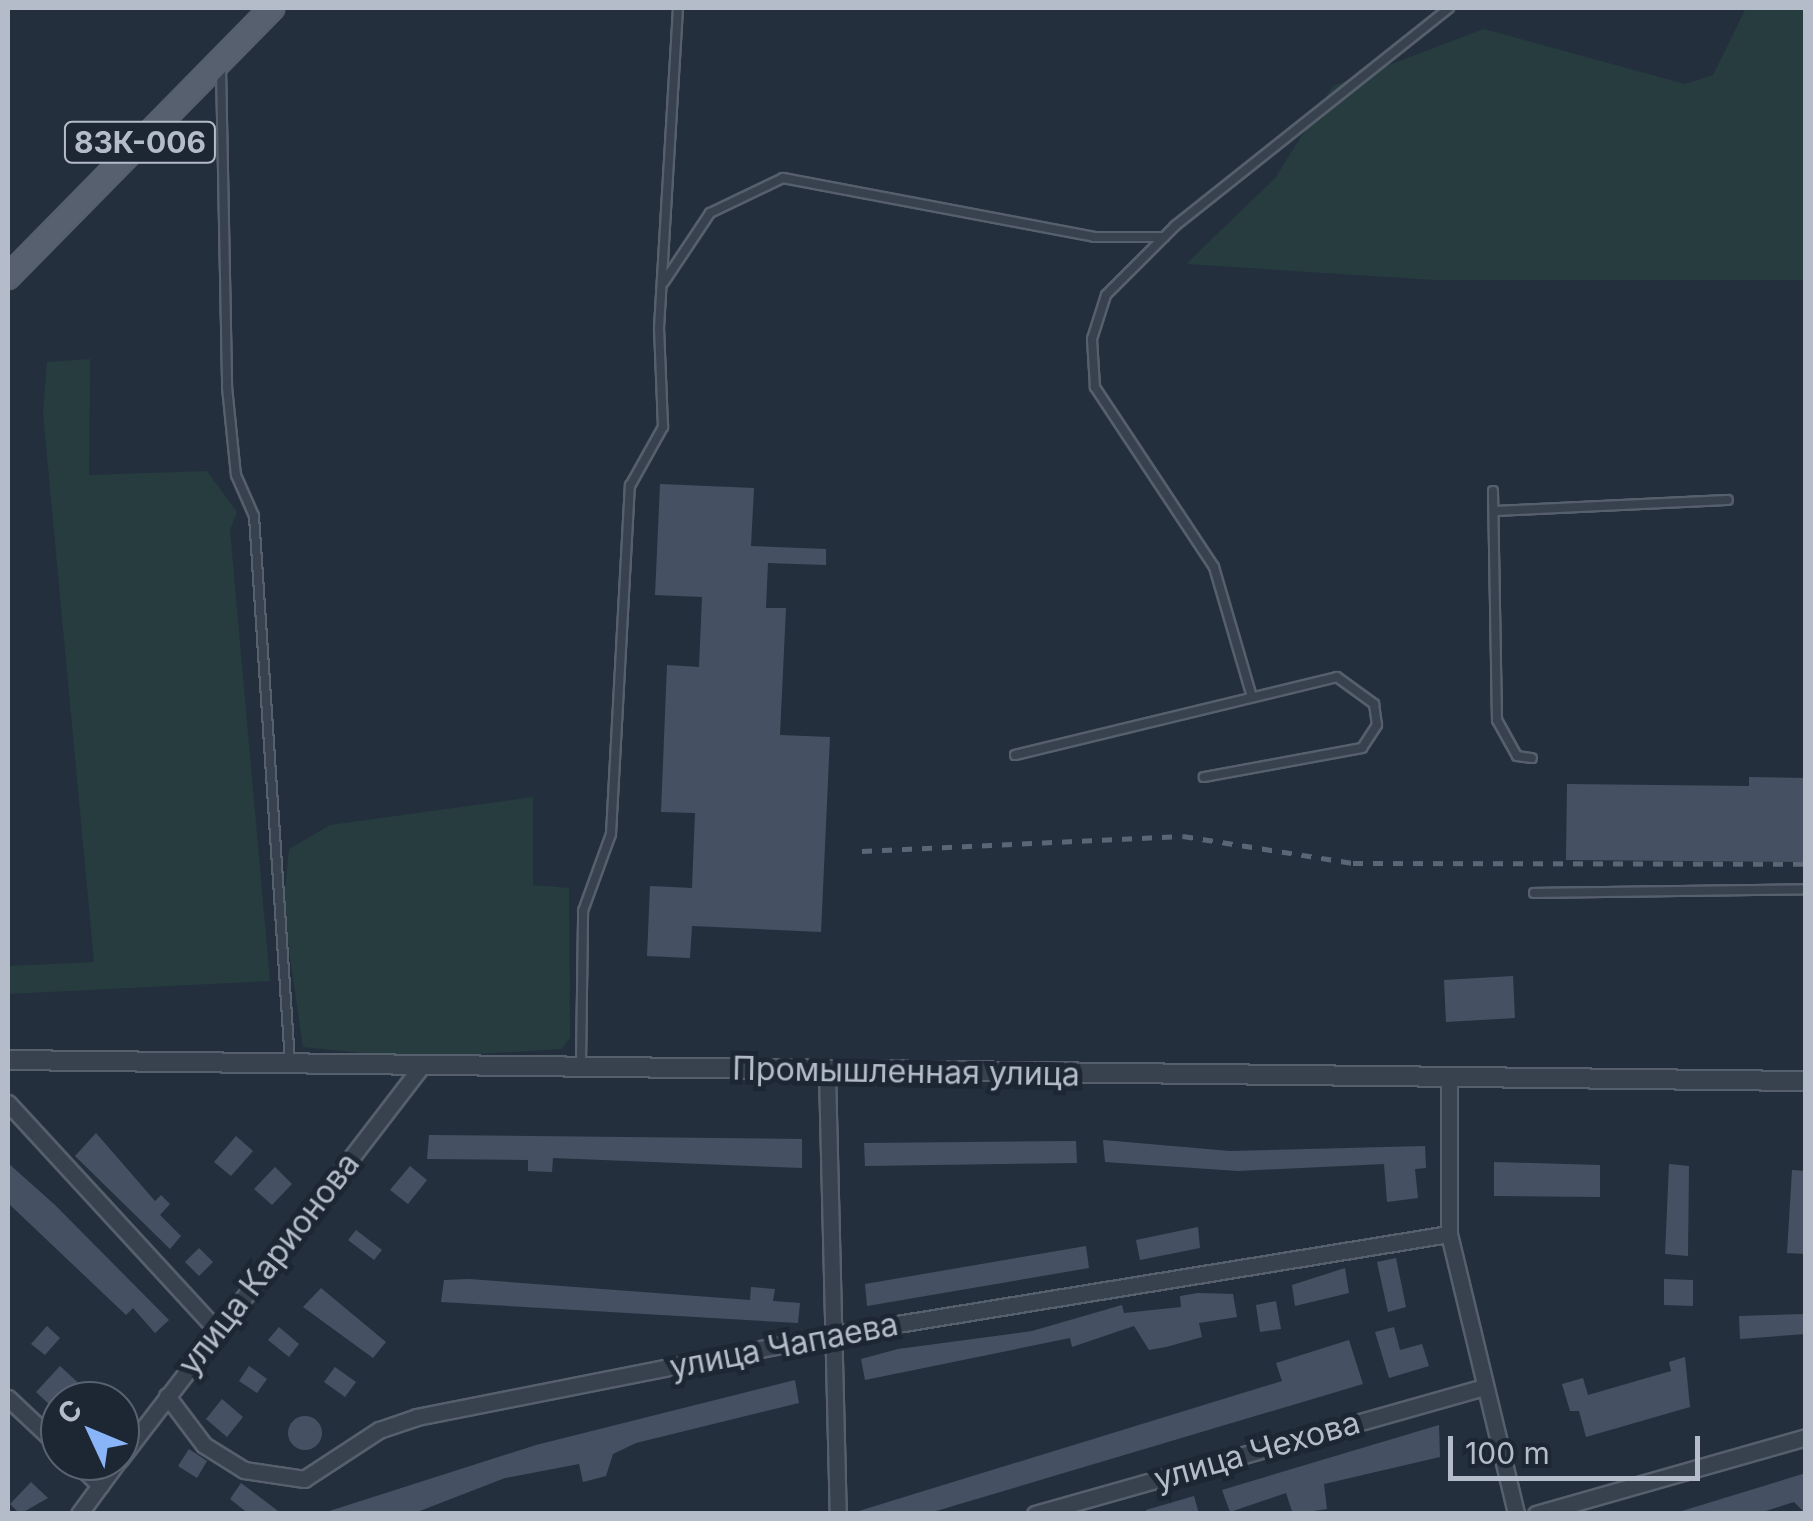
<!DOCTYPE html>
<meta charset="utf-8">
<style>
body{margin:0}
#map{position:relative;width:1813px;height:1521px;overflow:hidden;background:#242f3e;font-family:Inter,sans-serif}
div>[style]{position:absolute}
.green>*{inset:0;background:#263c3f}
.building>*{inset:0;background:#455162}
.round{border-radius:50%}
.roads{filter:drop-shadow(2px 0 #565f6c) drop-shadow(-2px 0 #565f6c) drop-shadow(0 2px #565f6c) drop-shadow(0 -2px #565f6c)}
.service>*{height:8px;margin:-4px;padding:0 4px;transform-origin:4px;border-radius:4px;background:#38414e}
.minor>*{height:15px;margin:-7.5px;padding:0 7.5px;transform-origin:7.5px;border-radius:7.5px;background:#38414e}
.tertiary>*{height:18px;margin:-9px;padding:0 9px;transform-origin:9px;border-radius:9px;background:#38414e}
.primary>*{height:22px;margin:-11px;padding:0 11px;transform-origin:11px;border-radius:11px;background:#56606e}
.rail>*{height:5px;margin-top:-2.5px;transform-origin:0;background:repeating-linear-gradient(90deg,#5a6575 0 10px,transparent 0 20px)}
span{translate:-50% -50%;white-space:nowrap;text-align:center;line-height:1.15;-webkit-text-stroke:10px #1d2633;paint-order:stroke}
.shield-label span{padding:2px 8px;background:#1d2633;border:2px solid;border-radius:8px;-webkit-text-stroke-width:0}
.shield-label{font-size:30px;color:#b4bcc9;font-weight:700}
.street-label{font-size:32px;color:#b4bcc9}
.frame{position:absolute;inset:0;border:10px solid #b4bcc9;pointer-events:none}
.north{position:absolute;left:40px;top:1381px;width:100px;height:100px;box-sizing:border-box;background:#1d2633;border:2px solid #59626f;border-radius:50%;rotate:314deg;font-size:28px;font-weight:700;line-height:40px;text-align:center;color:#b4bcc9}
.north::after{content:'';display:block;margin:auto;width:35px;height:45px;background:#8ab4f8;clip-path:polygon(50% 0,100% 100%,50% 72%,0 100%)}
.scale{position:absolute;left:1448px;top:1436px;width:252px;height:45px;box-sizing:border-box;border:5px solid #b4bcc9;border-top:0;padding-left:12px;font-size:30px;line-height:35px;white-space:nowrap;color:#b4bcc9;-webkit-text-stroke:8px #1d2633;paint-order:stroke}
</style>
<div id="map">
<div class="green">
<i style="clip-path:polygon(1746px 8px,1805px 8px,1805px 280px,1434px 280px,1186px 264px,1275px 178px,1333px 86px,1484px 29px,1685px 84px,1713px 75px)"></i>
<i style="clip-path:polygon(90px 359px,89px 475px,207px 471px,237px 512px,230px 530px,270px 981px,8px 994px,8px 966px,94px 962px,43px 413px,47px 362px)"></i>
<i style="clip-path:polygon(533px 797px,533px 885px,569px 888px,570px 1038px,561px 1049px,410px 1058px,303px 1047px,283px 909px,289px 849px,330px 825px)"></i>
</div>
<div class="building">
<i style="clip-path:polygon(660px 484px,754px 488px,751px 546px,826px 549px,826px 565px,768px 563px,766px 608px,786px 608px,780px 735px,830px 737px,821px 932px,692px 926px,690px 958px,647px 956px,650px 886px,692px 888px,695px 813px,661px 812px,667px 665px,699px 667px,702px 597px,655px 595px)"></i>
<i style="clip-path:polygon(1749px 777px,1806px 778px,1806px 862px,1566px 860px,1567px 784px,1749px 786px)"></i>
<i style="clip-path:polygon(1513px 976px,1515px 1018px,1446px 1022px,1444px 980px)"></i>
<i style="clip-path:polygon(96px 1133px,155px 1201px,161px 1195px,170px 1204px,160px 1215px,181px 1236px,170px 1249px,75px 1156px)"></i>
<i style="clip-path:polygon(429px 1135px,802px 1139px,802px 1168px,553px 1158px,552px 1172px,528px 1171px,528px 1160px,427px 1159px)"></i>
<i style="clip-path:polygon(236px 1136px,253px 1151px,231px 1176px,214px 1162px)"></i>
<i style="clip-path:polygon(1103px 1140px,1230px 1151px,1425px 1146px,1426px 1168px,1415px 1169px,1418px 1198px,1387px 1202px,1384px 1164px,1238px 1171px,1105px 1162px)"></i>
<i style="clip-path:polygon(1076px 1141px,1077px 1163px,865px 1166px,864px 1143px)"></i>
<i style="clip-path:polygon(1494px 1162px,1600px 1165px,1600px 1197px,1494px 1196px)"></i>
<i style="clip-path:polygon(8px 1163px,55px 1205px,169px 1320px,155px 1333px,133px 1308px,126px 1315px,8px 1203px)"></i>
<i style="clip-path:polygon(1669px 1164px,1689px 1166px,1688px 1256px,1665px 1254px)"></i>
<i style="clip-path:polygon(410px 1166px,427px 1180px,408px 1204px,390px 1190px)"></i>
<i style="clip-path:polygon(275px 1167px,292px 1184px,272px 1205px,254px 1189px)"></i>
<i style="clip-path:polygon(1792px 1170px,1806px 1171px,1806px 1254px,1787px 1253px)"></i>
<i style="clip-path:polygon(1198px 1227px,1200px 1248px,1140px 1260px,1136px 1240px)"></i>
<i style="clip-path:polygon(356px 1230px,382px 1250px,374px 1260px,348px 1240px)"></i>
<i style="clip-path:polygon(1086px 1246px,1089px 1268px,867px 1306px,865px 1284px)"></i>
<i style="clip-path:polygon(199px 1248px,213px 1262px,199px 1276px,185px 1262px)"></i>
<i style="clip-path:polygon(1396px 1258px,1406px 1307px,1388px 1312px,1377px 1262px)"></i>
<i style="clip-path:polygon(1345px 1268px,1349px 1293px,1295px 1306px,1292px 1285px)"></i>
<i style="clip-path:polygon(469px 1279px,750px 1300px,751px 1287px,775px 1289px,773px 1301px,800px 1303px,798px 1323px,441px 1302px,444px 1280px)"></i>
<i style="clip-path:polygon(1664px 1279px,1693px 1280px,1693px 1306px,1664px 1305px)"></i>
<i style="clip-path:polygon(321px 1288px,386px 1342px,373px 1358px,303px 1307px)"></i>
<i style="clip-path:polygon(1198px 1293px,1233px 1294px,1237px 1317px,1199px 1323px,1202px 1337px,1166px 1347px,1149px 1350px,1134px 1326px,1072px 1347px,1070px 1338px,865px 1380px,861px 1359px,898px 1349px,1032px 1331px,1122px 1305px,1124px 1313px,1181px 1307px,1180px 1296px)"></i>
<i style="clip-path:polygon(1276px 1301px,1281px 1329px,1260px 1332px,1256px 1305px)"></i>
<i style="clip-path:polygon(1806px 1314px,1806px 1334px,1740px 1339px,1739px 1316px)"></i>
<i style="clip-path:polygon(47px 1326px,60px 1338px,45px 1355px,31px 1344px)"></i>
<i style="clip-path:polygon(279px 1327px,299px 1344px,289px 1357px,268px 1340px)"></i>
<i style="clip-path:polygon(1394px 1327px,1400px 1350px,1422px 1344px,1429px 1366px,1389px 1378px,1375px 1332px)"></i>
<i style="clip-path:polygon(1349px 1340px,1363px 1384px,926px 1514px,849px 1514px,1282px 1381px,1276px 1363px)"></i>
<i style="clip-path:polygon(1685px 1357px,1690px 1407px,1586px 1437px,1579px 1411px,1570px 1411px,1562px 1384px,1583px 1378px,1588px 1395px,1671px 1371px,1669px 1362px)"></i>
<i style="clip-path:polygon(60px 1366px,98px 1401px,51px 1406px,36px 1392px)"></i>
<i style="clip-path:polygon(249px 1366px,267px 1379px,257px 1393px,239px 1381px)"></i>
<i style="clip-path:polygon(335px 1367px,356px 1382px,345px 1397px,324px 1382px)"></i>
<i style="clip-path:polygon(795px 1380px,799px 1403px,636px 1443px,613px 1454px,606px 1476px,583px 1482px,579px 1464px,505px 1478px,412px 1514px,320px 1514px,536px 1445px)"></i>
<i style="clip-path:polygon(222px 1399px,243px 1417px,227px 1437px,206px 1419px)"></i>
<i class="round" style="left:288px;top:1416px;width:34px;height:34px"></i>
<i style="clip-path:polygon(1439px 1425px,1440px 1457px,1324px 1484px,1327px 1509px,1293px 1514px,1286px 1493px,1230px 1512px,1222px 1490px)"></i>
<i style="clip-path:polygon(189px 1449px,207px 1461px,197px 1478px,178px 1466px)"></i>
<i style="clip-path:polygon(1806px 1473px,1806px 1514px,1794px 1502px,1756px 1514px,1672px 1514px)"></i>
<i style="clip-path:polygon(31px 1482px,48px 1498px,20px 1514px,10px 1504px)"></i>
<i style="clip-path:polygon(241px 1483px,282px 1514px,249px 1514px,230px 1499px)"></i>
<i style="clip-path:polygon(1194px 1496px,1199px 1514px,1146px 1514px,1146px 1510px)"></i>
</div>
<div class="roads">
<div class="service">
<i style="left:221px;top:67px;width:320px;rotate:88.9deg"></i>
<i style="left:227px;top:387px;width:88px;rotate:84.2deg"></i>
<i style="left:236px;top:475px;width:45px;rotate:66.3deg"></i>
<i style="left:254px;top:516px;width:547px;rotate:86.23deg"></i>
<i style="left:664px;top:282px;width:83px;rotate:-56.3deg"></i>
<i style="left:710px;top:213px;width:81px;rotate:-25.6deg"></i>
<i style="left:783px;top:178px;width:317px;rotate:10.7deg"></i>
<i style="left:1094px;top:237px;width:70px"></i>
<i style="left:1493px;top:491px;width:229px;rotate:89deg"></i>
<i style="left:1497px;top:720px;width:41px;rotate:60.9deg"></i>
<i style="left:1517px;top:756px;width:15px;rotate:8deg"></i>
<i style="left:1494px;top:511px;width:234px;rotate:-2.7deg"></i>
<i style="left:1252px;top:697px;width:135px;rotate:-106.3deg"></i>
<i style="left:1214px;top:567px;width:216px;rotate:-123.5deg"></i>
<i style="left:1095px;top:387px;width:48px;rotate:-93.6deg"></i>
<i style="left:1092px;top:339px;width:46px;rotate:-72.3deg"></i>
<i style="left:1106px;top:295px;width:98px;rotate:-45deg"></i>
<i style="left:1175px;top:226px;width:350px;rotate:-38.5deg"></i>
<i style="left:1015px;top:755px;width:331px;rotate:-13.6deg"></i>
<i style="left:1337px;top:677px;width:46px;rotate:36.1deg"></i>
<i style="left:1374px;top:704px;width:21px;rotate:82deg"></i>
<i style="left:1377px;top:725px;width:27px;rotate:123deg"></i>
<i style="left:1362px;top:748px;width:161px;rotate:169.6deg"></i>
<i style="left:1534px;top:893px;width:272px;rotate:-0.8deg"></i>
<i style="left:581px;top:1063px;width:152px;rotate:-89.2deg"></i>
<i style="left:583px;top:911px;width:82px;rotate:-70deg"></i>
<i style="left:611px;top:834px;width:349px;rotate:-86.9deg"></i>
<i style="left:630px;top:486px;width:68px;rotate:-60.8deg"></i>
<i style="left:663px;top:427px;width:99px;rotate:-92.3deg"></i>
<i style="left:659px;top:328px;width:321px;rotate:-86.6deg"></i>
</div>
<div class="minor">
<i style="left:827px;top:1073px;width:441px;rotate:88.6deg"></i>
<i style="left:1449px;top:1080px;width:154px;rotate:90deg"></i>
<i style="left:1449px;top:1234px;width:288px;rotate:76.5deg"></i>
<i style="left:8px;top:1103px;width:309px;rotate:47.4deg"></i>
<i style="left:167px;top:1396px;width:61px;rotate:52.9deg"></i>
<i style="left:204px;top:1445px;width:47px;rotate:32deg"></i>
<i style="left:244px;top:1470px;width:61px;rotate:8.5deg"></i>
<i style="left:304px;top:1479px;width:90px;rotate:-33.2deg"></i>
<i style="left:379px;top:1430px;width:40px;rotate:-18.9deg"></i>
<i style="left:417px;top:1417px;width:427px;rotate:-11.2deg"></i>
<i style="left:836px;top:1334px;width:621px;rotate:-9.27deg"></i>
<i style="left:8px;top:1398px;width:71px;rotate:43.3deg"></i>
<i style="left:120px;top:1459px;width:491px;rotate:-52.5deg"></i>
<i style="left:75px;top:1461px;width:35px;rotate:44deg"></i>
<i style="left:79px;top:1514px;width:66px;rotate:-53.7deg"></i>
<i style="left:1035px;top:1514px;width:462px;rotate:-15.8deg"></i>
<i style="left:1536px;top:1514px;width:281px;rotate:-15.9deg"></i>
</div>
<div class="tertiary">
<i style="left:8px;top:1060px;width:1798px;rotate:0.67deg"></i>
</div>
<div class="primary">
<i style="left:8px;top:277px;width:377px;rotate:-45.5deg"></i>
</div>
</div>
<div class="rail">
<i style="left:862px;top:851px;width:321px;rotate:-2.7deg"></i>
<i style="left:1183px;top:836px;width:172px;rotate:9deg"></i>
<i style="left:1353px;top:863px;width:453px;rotate:0.1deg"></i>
</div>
<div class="shield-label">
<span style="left:140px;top:142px">83К-006</span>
</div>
<div class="street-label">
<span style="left:906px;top:1072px;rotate:1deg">Промышленная улица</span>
<span style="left:269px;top:1264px;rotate:-52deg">улица Карионова</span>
<span style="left:784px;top:1346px;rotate:-11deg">улица Чапаева</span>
<span style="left:1257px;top:1451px;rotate:-16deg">улица Чехова</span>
</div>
<div class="frame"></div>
<div class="north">С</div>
<div class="scale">100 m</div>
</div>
